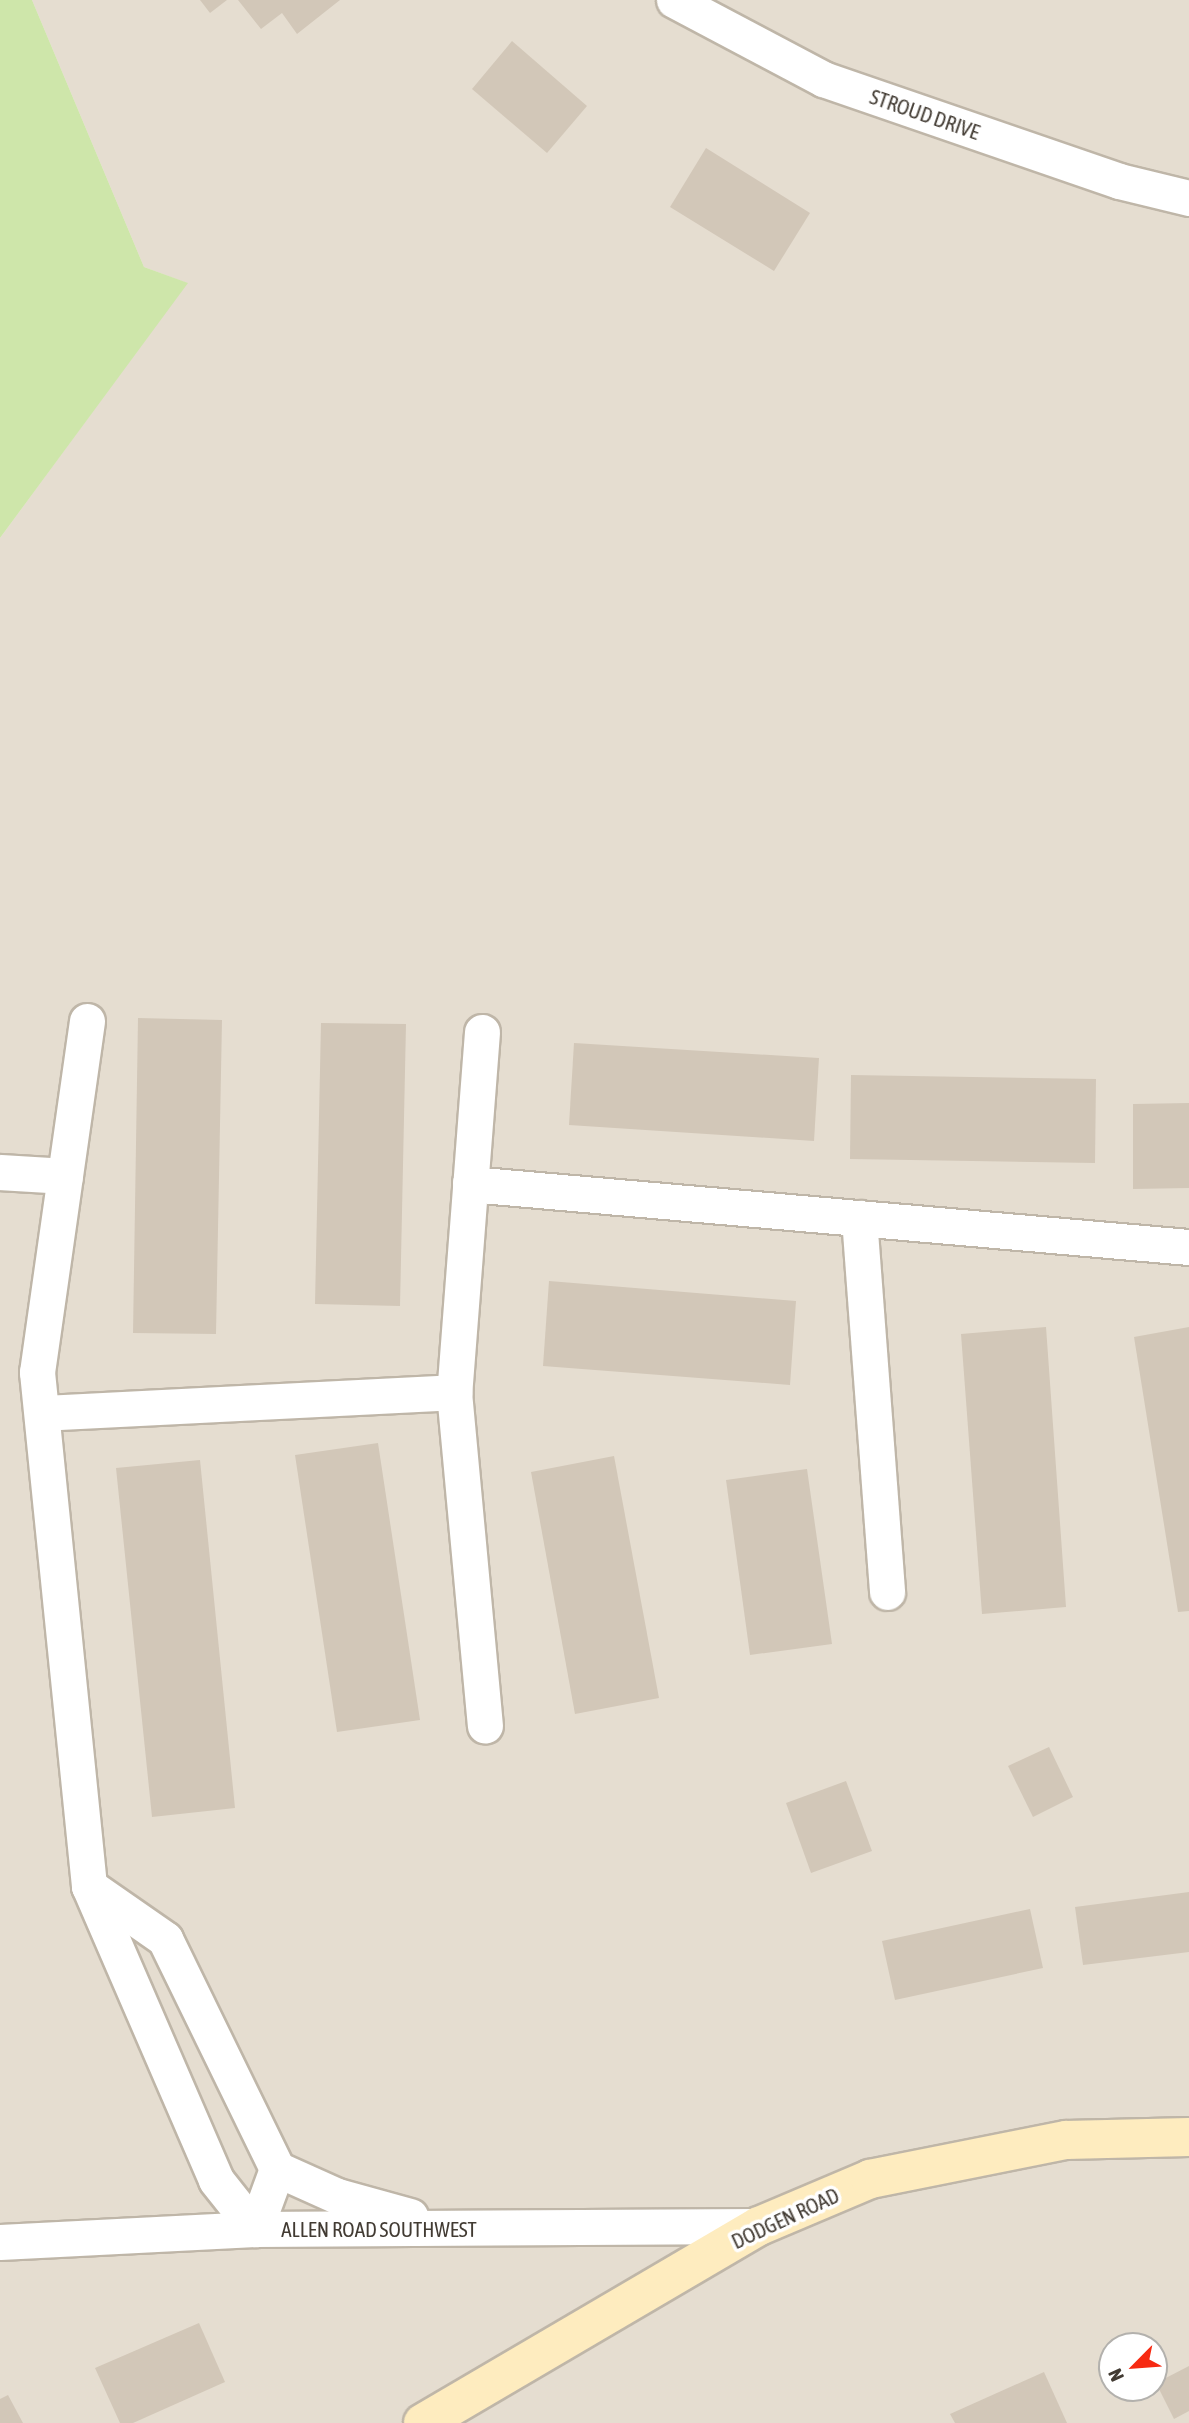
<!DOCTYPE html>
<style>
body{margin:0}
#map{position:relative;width:1189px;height:2423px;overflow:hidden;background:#f1ece2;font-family:"Asap Condensed",sans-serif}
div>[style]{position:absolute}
.residential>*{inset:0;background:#e5ddd0}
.green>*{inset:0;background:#cee6aa}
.building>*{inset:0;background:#d2c7b8}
.roads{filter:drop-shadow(2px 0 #bfb6a8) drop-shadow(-2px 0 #bfb6a8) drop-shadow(0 2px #bfb6a8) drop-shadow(0 -2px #bfb6a8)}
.street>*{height:35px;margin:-17.5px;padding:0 17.5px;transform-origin:17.5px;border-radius:17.5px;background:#fff}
.secondary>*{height:38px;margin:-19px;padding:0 19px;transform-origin:19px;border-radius:19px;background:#feecbf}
span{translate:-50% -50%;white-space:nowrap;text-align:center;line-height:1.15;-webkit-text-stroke:7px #fff;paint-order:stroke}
.street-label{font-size:21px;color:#423b33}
.north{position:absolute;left:1098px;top:2332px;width:70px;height:70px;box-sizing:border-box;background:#fff;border:2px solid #b3b1ad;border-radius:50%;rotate:245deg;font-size:19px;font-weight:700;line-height:28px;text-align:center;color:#423b33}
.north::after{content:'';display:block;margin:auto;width:24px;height:32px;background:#f72a12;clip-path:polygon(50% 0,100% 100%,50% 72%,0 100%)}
</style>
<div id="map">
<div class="residential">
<i style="clip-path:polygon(evenodd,32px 0,1189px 0,1189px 2423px,0 2423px,0 538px,187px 283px,144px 267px,32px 0,1112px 2346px,1154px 2346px,1154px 2388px,1112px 2388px,1112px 2346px)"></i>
</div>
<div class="green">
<i style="clip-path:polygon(0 0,32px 0,144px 267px,188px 283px,0 538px)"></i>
</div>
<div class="building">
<i style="clip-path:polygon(200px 0,227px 0,210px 13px)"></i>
<i style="clip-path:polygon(238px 0,340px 0,297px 34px,282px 13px,261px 29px)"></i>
<i style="clip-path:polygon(512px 41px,587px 106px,547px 153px,472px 89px)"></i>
<i style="clip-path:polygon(706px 148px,810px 213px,774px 271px,670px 207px)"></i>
<i style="clip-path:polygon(138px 1018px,222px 1020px,216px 1334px,133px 1333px)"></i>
<i style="clip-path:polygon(321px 1023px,406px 1024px,400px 1306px,315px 1304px)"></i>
<i style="clip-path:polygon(574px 1043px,819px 1058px,814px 1141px,569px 1125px)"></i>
<i style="clip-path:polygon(851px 1075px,1096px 1079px,1095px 1163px,850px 1159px)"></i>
<i style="clip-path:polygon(1189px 1103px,1189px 1188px,1133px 1189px,1133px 1104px)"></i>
<i style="clip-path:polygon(549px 1281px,796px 1301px,790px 1385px,543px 1366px)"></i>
<i style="clip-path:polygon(1046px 1327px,1066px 1607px,982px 1614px,961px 1334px)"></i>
<i style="clip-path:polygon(1189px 1327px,1189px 1611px,1178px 1612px,1134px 1337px)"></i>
<i style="clip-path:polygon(378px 1443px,420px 1720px,337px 1732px,295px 1455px)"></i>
<i style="clip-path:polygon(614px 1456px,659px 1698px,575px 1714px,531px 1472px)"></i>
<i style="clip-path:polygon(200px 1460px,235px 1808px,152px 1817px,116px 1468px)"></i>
<i style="clip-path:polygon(807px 1469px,832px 1644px,750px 1655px,726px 1480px)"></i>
<i style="clip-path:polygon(1049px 1747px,1073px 1797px,1033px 1817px,1008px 1766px)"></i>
<i style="clip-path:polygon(846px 1781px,872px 1851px,811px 1873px,786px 1803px)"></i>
<i style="clip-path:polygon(1189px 1892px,1189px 1952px,1083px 1965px,1075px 1907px)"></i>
<i style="clip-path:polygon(1030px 1909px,1043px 1968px,895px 2000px,882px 1941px)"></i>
<i style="clip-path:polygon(199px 2323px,225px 2382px,133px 2423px,120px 2423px,95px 2368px)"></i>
<i style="clip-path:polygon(1189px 2366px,1189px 2411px,1174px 2419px,1156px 2383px)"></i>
<i style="clip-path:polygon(1044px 2372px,1067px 2423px,955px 2423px,950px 2414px)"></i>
<i style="clip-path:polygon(8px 2395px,23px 2423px,0 2423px,0 2399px)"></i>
</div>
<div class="roads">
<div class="street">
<i style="left:674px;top:0;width:169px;rotate:27.9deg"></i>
<i style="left:823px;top:79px;width:313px;rotate:19deg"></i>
<i style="left:1119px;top:181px;width:72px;rotate:13.7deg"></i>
<i style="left:87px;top:1021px;width:355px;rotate:98.1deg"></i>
<i style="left:37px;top:1372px;width:517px;rotate:84.22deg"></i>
<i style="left:89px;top:1886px;width:320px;rotate:66.6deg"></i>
<i style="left:216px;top:2180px;width:63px;rotate:51.5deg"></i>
<i style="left:482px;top:1032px;width:361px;rotate:94.4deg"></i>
<i style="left:454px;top:1392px;width:335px;rotate:84.7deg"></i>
<i style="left:0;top:1172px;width:65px;rotate:3.5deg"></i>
<i style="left:470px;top:1184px;width:722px;rotate:5.01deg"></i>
<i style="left:859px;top:1218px;width:375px;rotate:85.7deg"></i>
<i style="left:42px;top:1413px;width:413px;rotate:-2.9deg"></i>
<i style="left:89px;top:1886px;width:93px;rotate:34.9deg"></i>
<i style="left:165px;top:1939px;width:256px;rotate:64deg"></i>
<i style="left:277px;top:2169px;width:66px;rotate:24.2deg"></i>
<i style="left:337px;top:2196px;width:76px;rotate:15.3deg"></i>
<i style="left:255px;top:2229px;width:64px;rotate:-69.9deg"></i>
<i style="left:0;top:2242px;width:255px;rotate:-2.9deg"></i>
<i style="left:255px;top:2229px;width:504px;rotate:-0.34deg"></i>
</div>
<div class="secondary">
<i style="left:423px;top:2423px;width:389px;rotate:-30.4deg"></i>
<i style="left:759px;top:2226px;width:121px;rotate:-22.9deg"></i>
<i style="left:870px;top:2179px;width:200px;rotate:-11.3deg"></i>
<i style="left:1066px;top:2140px;width:123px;rotate:-1.4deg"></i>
</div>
</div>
<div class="street-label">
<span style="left:925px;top:114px;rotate:19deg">STROUD DRIVE</span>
<span style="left:785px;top:2218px;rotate:-25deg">DODGEN ROAD</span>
<span style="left:379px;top:2229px">ALLEN ROAD SOUTHWEST</span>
</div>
<div class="north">N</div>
</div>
